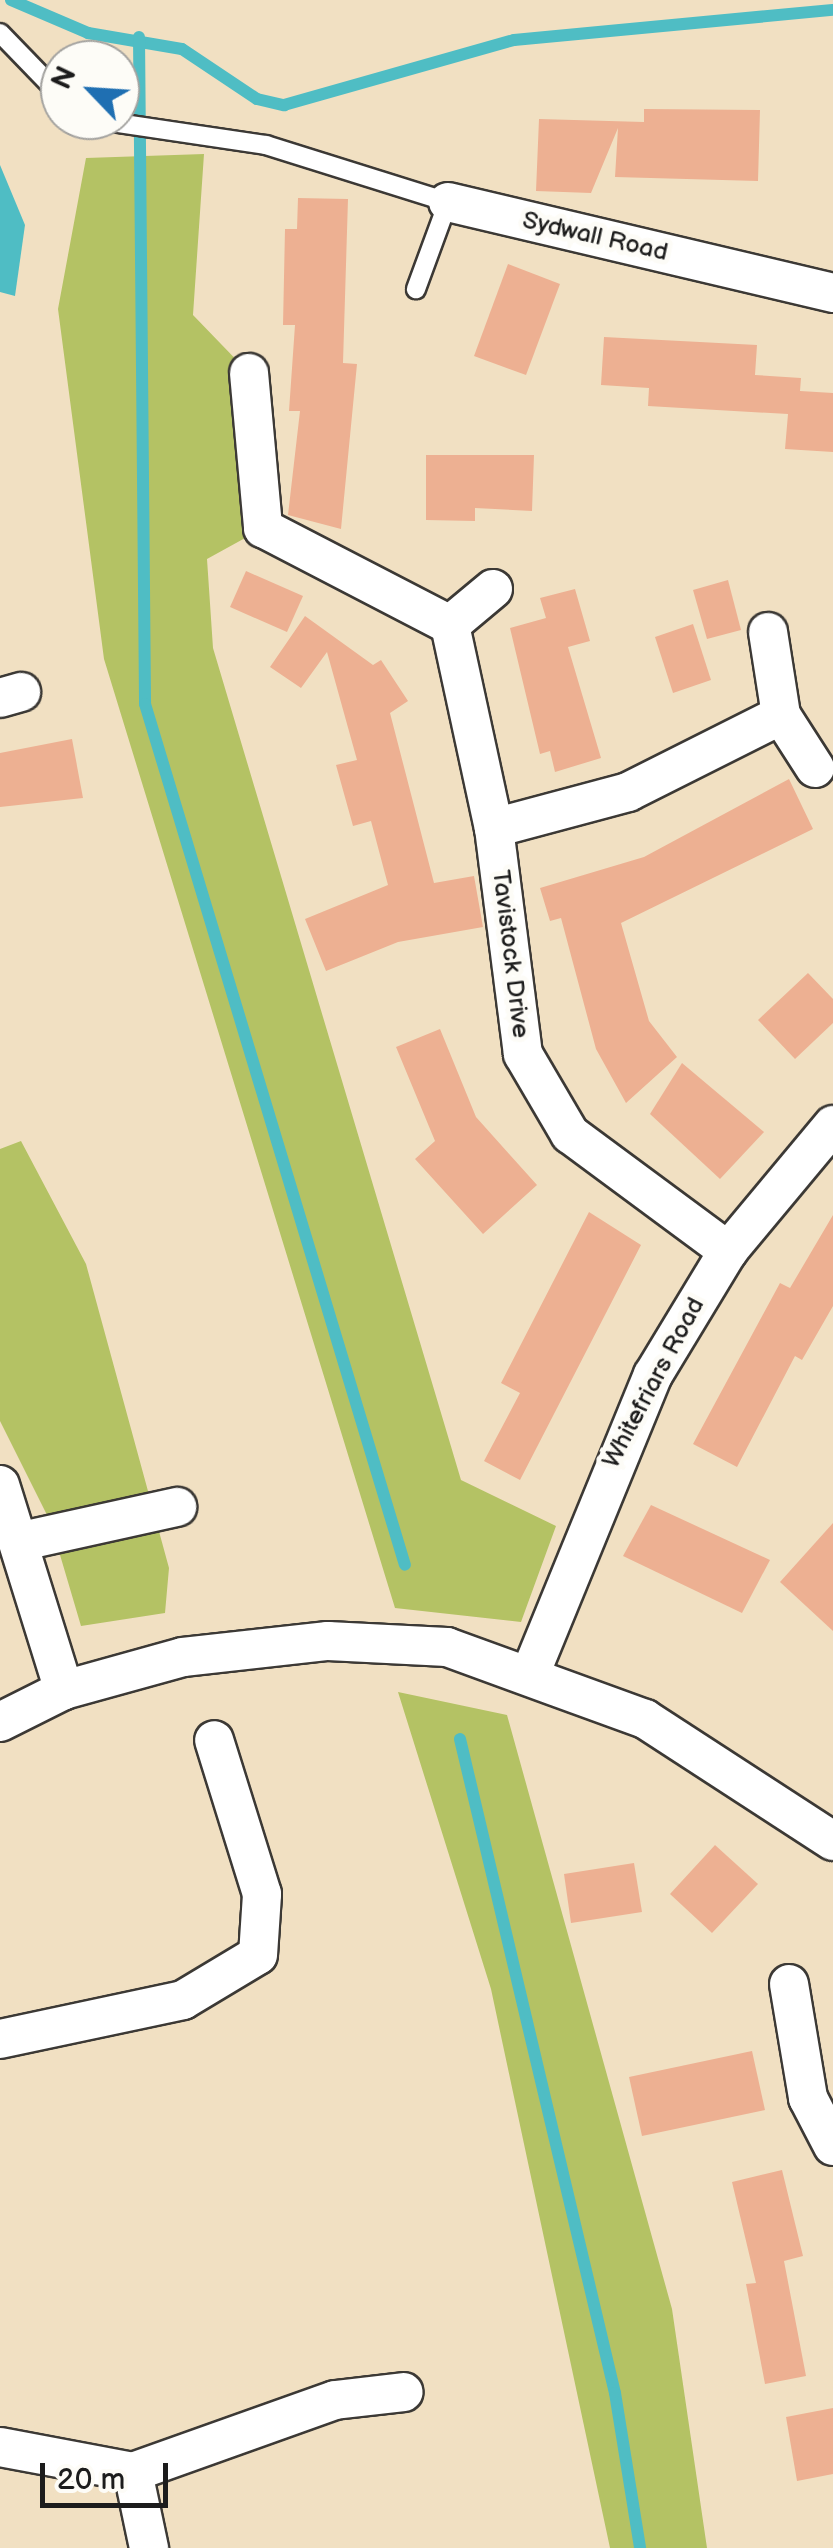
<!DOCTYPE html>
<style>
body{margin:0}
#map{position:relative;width:833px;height:2548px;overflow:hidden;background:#f1e0c2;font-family:"Balsamiq Sans",sans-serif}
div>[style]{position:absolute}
.green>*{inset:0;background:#b4c264}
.water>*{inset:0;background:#4fbdc4}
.stream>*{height:12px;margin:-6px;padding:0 6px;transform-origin:6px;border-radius:6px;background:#4fbdc4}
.building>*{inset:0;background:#edb092}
.roads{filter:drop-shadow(2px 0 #3c3935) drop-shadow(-2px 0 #3c3935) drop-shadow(0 2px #3c3935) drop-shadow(0 -2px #3c3935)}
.lane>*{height:18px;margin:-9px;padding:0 9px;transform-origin:9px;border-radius:9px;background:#fff}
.street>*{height:38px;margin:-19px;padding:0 19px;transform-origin:19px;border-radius:19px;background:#fff}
span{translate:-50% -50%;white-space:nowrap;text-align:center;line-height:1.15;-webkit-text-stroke:10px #fdfcf7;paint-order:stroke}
.street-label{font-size:25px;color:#1c1c1c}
.north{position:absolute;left:40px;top:40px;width:100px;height:100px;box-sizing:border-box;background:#fdfcf7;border:2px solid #a3a29f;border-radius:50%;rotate:295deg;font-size:28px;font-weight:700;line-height:40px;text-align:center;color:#1c1c1c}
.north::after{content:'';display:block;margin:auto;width:35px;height:45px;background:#1f6fb2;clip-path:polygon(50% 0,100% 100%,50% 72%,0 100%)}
.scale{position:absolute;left:40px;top:2463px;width:128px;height:45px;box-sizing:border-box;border:5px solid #1c1c1c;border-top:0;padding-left:12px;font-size:30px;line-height:35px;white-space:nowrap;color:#1c1c1c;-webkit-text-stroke:8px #fdfcf7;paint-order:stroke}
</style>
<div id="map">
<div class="green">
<i style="clip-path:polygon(204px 154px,193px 315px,249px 373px,263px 528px,207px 559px,213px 648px,461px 1480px,556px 1526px,521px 1622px,395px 1608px,104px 659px,58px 309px,86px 158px)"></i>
<i style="clip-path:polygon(21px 1141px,86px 1264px,169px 1568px,165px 1613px,81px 1626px,50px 1521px,0 1421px,0 1149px)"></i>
<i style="clip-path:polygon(398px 1692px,507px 1715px,672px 2309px,707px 2548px,610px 2548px,491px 1989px)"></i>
</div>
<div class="water">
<i style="clip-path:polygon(0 165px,25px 225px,15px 296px,0 292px)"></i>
</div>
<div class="stream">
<i style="left:11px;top:0;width:84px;rotate:23.2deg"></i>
<i style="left:88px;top:33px;width:95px;rotate:9.7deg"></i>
<i style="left:182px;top:49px;width:90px;rotate:33.7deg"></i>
<i style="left:257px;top:99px;width:28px;rotate:13deg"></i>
<i style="left:284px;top:105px;width:239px;rotate:-15.8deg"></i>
<i style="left:514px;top:40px;width:320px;rotate:-5.4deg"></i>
<i style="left:139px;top:37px;width:667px;rotate:89.48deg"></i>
<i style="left:145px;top:704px;width:899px;rotate:73.2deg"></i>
<i style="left:460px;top:1739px;width:672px;rotate:76.67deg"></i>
<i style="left:615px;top:2393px;width:157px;rotate:80.8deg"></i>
</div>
<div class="building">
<i style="clip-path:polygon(644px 109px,760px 110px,758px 181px,615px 177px,618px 128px,591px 193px,536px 191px,539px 119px,644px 122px)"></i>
<i style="clip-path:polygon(298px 198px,348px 199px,343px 363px,357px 364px,341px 529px,288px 515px,300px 411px,289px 411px,295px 325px,283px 325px,285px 229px,297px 229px)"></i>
<i style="clip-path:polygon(508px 264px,560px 284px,526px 375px,474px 356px)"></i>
<i style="clip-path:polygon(604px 337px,757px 345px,755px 375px,801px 378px,800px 391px,833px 393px,833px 452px,785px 449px,788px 414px,648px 406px,649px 388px,601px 385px)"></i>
<i style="clip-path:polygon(426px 455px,534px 455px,532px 511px,475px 508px,475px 521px,426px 520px)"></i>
<i style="clip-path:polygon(246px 571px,303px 596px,287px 632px,230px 607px)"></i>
<i style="clip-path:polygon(728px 580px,741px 630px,707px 639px,693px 590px)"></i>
<i style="clip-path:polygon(575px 589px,590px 641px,568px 647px,601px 758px,555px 772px,550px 751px,540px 754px,510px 628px,546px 618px,540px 598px)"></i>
<i style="clip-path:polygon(305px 616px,373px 665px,381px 660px,408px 701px,390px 713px,434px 883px,474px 876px,483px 927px,398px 942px,326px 971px,305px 919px,388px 885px,371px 821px,353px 826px,336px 765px,357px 760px,327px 652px,301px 688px,270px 667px)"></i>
<i style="clip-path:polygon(693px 624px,711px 680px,673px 693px,655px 637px)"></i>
<i style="clip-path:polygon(72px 739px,83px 798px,0 807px,0 753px)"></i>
<i style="clip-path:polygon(789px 779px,813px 829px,621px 923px,649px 1021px,677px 1057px,626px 1103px,596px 1049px,561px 918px,550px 921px,540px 888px,644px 857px)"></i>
<i style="clip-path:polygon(808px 973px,833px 999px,833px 1023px,795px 1059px,758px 1020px)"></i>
<i style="clip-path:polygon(440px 1029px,476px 1117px,537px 1185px,483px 1234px,415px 1159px,435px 1141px,396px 1047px)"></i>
<i style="clip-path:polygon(682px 1063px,764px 1132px,720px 1179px,650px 1114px)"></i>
<i style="clip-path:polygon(589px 1212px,641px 1245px,520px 1480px,484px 1461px,520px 1393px,501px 1383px)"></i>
<i style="clip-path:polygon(833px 1215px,833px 1306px,802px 1360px,795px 1356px,737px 1467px,693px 1444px,780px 1283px,790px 1288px)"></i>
<i style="clip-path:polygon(651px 1505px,770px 1560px,742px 1613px,623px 1556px)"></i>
<i style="clip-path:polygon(833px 1523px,833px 1631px,780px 1582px)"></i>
<i style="clip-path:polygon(715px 1845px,758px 1884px,712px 1933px,670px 1894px)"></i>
<i style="clip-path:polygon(634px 1863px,642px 1912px,571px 1923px,564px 1874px)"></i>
<i style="clip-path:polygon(752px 2051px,765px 2110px,642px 2136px,629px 2077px)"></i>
<i style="clip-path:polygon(782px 2170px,803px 2256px,784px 2261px,806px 2376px,765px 2384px,746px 2284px,756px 2283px,732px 2182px)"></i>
<i style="clip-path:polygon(833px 2408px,833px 2474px,797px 2481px,786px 2417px)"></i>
</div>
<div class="roads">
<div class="lane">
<i style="left:0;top:33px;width:86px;rotate:45.9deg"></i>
<i style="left:97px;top:120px;width:171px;rotate:8.4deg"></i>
<i style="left:266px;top:145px;width:191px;rotate:17.4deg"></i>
<i style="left:448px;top:202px;width:93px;rotate:110.2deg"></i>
</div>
<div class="street">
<i style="left:448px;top:202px;width:396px;rotate:13.3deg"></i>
<i style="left:249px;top:373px;width:156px;rotate:84.8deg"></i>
<i style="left:263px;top:528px;width:211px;rotate:27.4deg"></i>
<i style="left:493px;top:589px;width:56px;rotate:140.1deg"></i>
<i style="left:450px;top:625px;width:208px;rotate:77.8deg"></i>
<i style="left:494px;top:828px;width:228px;rotate:82.7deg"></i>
<i style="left:523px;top:1054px;width:93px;rotate:59.6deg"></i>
<i style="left:570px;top:1134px;width:197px;rotate:36.5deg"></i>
<i style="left:768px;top:632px;width:84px;rotate:81.1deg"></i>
<i style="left:0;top:698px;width:22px;rotate:-16deg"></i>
<i style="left:494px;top:828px;width:139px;rotate:-15deg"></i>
<i style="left:628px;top:792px;width:171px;rotate:-26.7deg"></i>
<i style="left:781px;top:715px;width:63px;rotate:57.3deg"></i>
<i style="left:0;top:1485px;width:215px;rotate:72.7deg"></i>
<i style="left:22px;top:1541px;width:159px;rotate:-12.4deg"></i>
<i style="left:531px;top:1672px;width:321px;rotate:-67.7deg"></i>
<i style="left:653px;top:1375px;width:145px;rotate:-58.8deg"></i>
<i style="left:728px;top:1251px;width:164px;rotate:-50.2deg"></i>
<i style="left:0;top:1722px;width:72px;rotate:-26.6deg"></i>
<i style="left:64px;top:1690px;width:123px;rotate:-15.5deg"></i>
<i style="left:183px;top:1657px;width:146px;rotate:-6.3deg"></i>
<i style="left:328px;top:1641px;width:119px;rotate:2.9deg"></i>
<i style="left:447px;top:1647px;width:211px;rotate:20deg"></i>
<i style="left:645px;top:1719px;width:224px;rotate:33deg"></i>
<i style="left:789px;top:1984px;width:116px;rotate:80.5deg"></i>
<i style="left:808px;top:2098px;width:54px;rotate:62.5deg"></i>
<i style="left:0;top:2039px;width:187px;rotate:-12deg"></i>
<i style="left:183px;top:2000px;width:87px;rotate:-31deg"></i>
<i style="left:258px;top:1955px;width:61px;rotate:-86.2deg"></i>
<i style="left:262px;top:1894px;width:161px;rotate:-107.3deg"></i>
<i style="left:0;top:2447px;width:135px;rotate:10.6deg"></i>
<i style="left:133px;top:2472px;width:214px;rotate:-19.6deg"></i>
<i style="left:335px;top:2400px;width:69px;rotate:-6.6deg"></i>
<i style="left:133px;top:2472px;width:78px;rotate:78.1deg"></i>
</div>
</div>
<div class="street-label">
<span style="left:595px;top:237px;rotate:13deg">Sydwall Road</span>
<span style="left:510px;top:954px;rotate:83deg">Tavistock Drive</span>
<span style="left:654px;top:1383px;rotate:-62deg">Whitefriars Road</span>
</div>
<div class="north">N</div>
<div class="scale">20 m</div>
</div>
